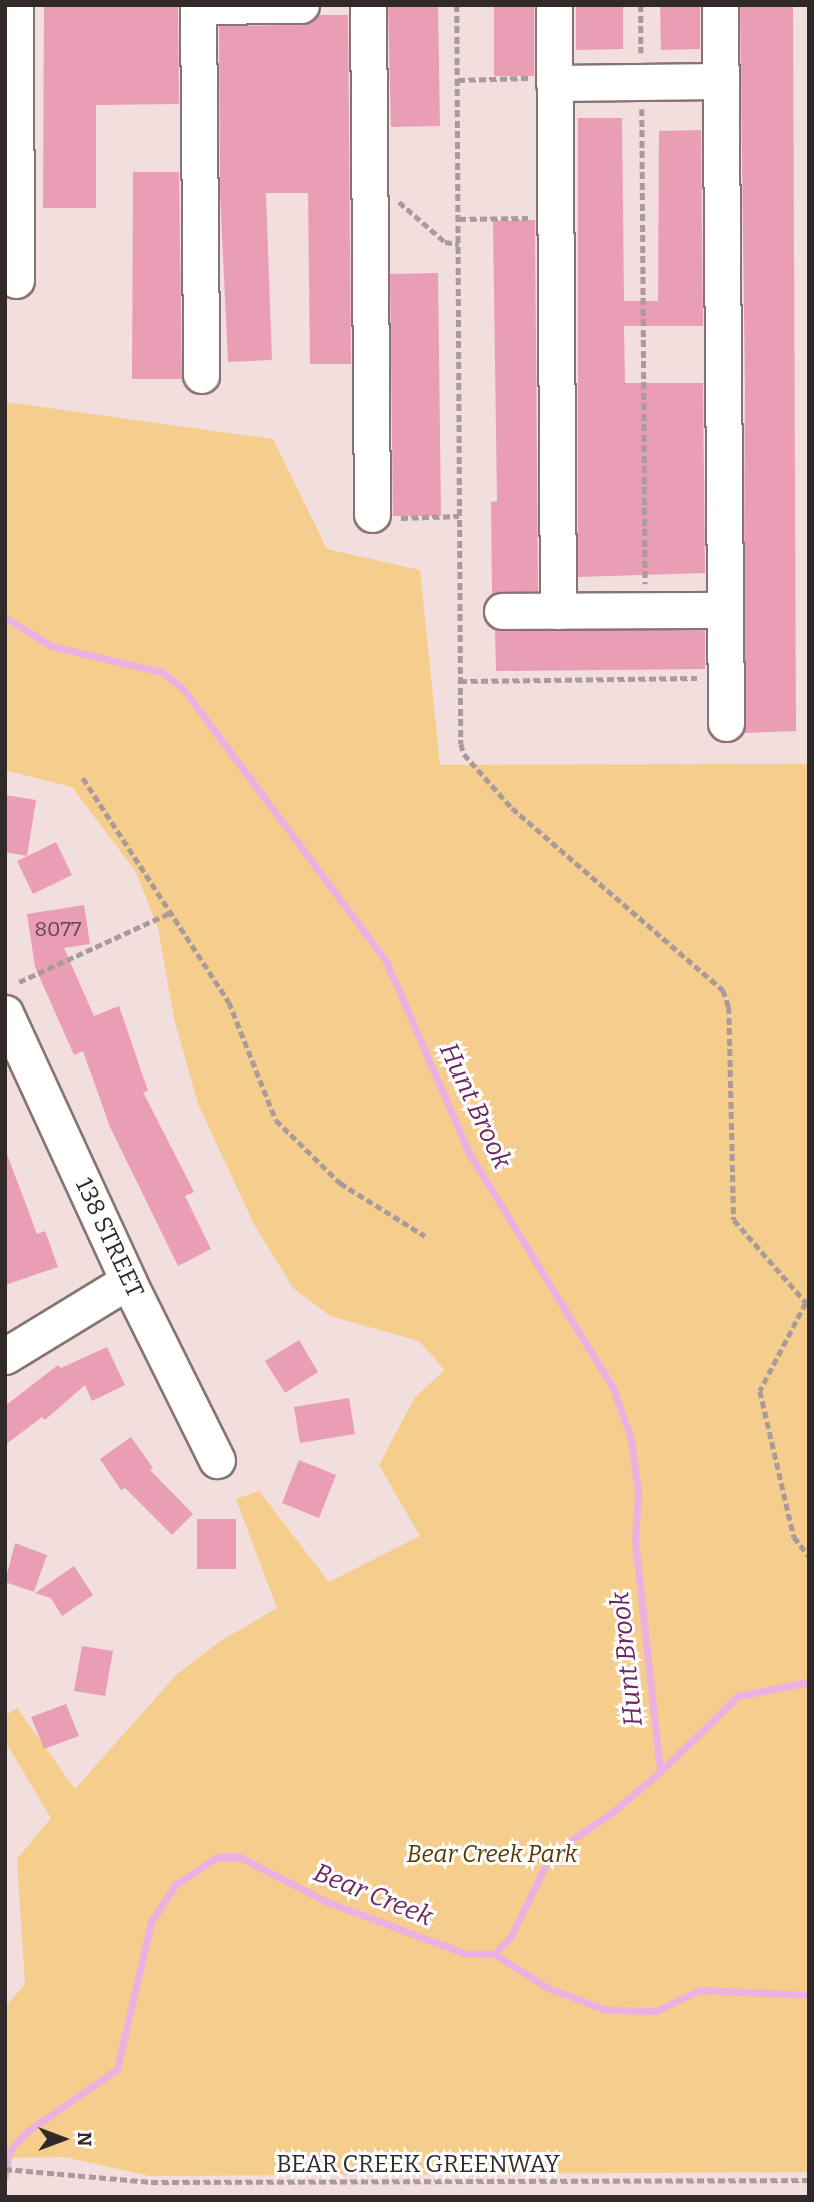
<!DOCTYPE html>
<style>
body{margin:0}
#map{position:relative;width:814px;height:2202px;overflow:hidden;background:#f2dedc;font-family:Bitter,serif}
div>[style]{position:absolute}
.green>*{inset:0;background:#f5cd8d}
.stream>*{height:7px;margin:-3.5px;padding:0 3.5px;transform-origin:3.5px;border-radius:3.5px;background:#ecb0e1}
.building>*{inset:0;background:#ea9eb5}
.path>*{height:4.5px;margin-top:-2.25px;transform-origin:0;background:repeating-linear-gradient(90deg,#aa9a99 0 7px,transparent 0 10.5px)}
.roads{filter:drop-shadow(2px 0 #867472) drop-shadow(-2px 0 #867472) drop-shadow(0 2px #867472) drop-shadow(0 -2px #867472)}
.minor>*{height:35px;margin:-17.5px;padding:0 17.5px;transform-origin:17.5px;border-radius:17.5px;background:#fff}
span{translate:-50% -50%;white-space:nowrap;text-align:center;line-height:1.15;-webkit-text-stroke:6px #fff;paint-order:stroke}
.number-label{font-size:21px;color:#60474c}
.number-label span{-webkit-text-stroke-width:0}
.street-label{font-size:24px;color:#322a29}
.park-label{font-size:24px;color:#553a03;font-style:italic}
.water-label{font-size:26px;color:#6c2763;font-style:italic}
.frame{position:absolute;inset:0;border:7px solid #322a29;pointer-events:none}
.north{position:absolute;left:28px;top:2104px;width:70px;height:70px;-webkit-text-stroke:5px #fff;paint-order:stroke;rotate:90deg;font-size:19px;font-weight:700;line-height:28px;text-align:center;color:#322a29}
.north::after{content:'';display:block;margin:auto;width:24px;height:32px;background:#322a29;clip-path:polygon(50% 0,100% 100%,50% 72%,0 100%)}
</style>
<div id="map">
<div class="green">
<i style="clip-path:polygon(5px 402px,273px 439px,327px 549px,420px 570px,440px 765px,809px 764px,809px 2172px,150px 2176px,64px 2157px,5px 2158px,5px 2007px,25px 1984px,17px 1859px,51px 1818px,5px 1741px,5px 1716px,17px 1708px,75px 1789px,176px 1675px,219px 1642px,277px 1608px,236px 1499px,259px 1491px,329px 1582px,420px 1536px,379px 1465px,415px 1397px,445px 1370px,419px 1341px,330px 1316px,293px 1288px,254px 1224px,198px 1104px,174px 1018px,158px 928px,136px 872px,72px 787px,5px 770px)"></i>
</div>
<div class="stream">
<i style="left:5px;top:617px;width:54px;rotate:32.2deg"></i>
<i style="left:51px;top:646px;width:114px;rotate:13.2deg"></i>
<i style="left:162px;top:672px;width:28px;rotate:39deg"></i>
<i style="left:184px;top:690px;width:338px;rotate:53.3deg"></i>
<i style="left:386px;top:961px;width:209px;rotate:66.6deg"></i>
<i style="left:469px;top:1153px;width:276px;rotate:58.5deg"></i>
<i style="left:613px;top:1388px;width:54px;rotate:70.6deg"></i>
<i style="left:631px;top:1439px;width:54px;rotate:82.6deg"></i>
<i style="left:638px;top:1493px;width:47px;rotate:93.7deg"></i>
<i style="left:635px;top:1540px;width:233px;rotate:83.8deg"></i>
<i style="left:494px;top:1954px;width:64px;rotate:32.2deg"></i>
<i style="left:548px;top:1988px;width:62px;rotate:20.8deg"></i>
<i style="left:606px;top:2010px;width:50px;rotate:1.1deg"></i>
<i style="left:656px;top:2011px;width:49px;rotate:-25.5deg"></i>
<i style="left:700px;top:1990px;width:109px;rotate:2.6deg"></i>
<i style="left:5px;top:2177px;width:25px;rotate:-81deg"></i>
<i style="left:9px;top:2152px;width:25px;rotate:-50deg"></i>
<i style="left:25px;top:2133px;width:112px;rotate:-34.8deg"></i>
<i style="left:117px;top:2069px;width:151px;rotate:-77deg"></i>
<i style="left:151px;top:1922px;width:44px;rotate:-57deg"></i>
<i style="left:175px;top:1885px;width:50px;rotate:-33.7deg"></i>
<i style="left:217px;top:1857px;width:23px"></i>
<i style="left:240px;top:1857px;width:96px;rotate:27.4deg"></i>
<i style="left:325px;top:1901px;width:151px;rotate:20.6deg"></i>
<i style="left:466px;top:1954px;width:28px"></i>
<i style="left:494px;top:1954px;width:23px;rotate:-45deg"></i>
<i style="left:510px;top:1938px;width:93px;rotate:-64deg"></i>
<i style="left:551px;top:1854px;width:71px;rotate:-34.1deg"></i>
<i style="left:610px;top:1814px;width:65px;rotate:-40deg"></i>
<i style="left:660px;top:1772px;width:109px;rotate:-44.3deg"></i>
<i style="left:738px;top:1696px;width:72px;rotate:-11.2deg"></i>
</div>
<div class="building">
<i style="clip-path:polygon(44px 5px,178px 5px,179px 104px,96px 105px,96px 208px,43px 208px)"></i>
<i style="clip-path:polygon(388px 5px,438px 5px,440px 126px,391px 127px)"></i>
<i style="clip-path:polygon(494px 5px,534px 5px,534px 76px,494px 76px)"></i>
<i style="clip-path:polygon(576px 5px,623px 5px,623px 49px,576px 50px)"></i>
<i style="clip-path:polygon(660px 5px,700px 5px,700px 49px,661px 50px)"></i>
<i style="clip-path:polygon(740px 5px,793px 5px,796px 731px,743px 733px,745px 388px)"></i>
<i style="clip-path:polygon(319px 15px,348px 15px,351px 364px,310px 364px,308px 193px,266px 193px,272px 360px,228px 362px,220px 193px,219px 26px,301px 25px)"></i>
<i style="clip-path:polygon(578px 118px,622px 118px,624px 301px,658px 301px,659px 131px,701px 130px,703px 326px,624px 326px,625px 383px,703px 383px,705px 573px,578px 577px)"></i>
<i style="clip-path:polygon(133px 172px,179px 172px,182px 379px,132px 379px)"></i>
<i style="clip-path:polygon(535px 220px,538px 591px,492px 594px,491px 502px,497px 501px,493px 221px)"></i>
<i style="clip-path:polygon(438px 273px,441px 516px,393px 516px,390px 274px)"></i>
<i style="clip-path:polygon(495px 629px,705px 630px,705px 669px,496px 671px)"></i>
<i style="clip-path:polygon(5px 795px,36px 800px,27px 856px,5px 852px)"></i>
<i style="clip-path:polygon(56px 842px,72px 875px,33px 894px,17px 861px)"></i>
<i style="clip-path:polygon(84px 905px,90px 944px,64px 948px,94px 1016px,119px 1006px,148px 1091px,143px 1092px,194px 1192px,185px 1196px,211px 1249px,178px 1266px,110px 1127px,83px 1051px,74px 1055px,35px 967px,27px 914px)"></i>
<i style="clip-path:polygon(5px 1149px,37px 1234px,45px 1231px,58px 1267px,5px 1285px)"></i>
<i style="clip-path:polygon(299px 1340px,318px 1372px,285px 1393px,265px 1361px)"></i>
<i style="clip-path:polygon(107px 1347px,125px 1385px,92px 1401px,85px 1385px,45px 1420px,42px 1417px,5px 1445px,5px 1406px,58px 1365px,61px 1368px)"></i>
<i style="clip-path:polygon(349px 1398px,355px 1434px,300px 1443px,294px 1407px)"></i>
<i style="clip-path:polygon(131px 1437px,153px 1468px,150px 1470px,193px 1514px,172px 1535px,125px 1488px,121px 1490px,100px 1459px)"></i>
<i style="clip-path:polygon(299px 1460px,336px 1475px,319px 1518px,282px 1503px)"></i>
<i style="clip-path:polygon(197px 1519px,236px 1519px,236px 1569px,197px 1569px)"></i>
<i style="clip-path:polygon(15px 1543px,47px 1555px,34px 1592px,5px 1582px)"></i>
<i style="clip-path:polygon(74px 1566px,93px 1595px,62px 1616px,51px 1598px,35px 1593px)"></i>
<i style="clip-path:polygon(82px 1646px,113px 1651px,105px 1696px,74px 1691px)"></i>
<i style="clip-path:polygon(66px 1704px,79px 1736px,44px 1749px,31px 1717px)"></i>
</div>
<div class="path">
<i style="left:457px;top:5px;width:739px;rotate:89.69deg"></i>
<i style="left:461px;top:744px;width:10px;rotate:73deg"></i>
<i style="left:464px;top:754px;width:72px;rotate:48.4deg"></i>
<i style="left:512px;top:808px;width:279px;rotate:40.8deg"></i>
<i style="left:723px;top:990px;width:18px;rotate:71deg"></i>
<i style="left:729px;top:1007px;width:213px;rotate:88.7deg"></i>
<i style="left:734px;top:1220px;width:114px;rotate:48.9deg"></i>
<i style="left:641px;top:5px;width:48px;rotate:90deg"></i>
<i style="left:458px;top:80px;width:70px;rotate:-1.6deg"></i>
<i style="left:642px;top:109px;width:475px;rotate:89.6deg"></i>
<i style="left:399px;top:202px;width:61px;rotate:41deg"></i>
<i style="left:445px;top:242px;width:14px;rotate:8deg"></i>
<i style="left:459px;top:219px;width:69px;rotate:-0.8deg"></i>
<i style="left:401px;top:518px;width:58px;rotate:-2deg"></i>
<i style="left:460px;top:681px;width:237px;rotate:-0.7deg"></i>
<i style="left:83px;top:778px;width:267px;rotate:56.9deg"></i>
<i style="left:229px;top:1002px;width:127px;rotate:68.3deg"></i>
<i style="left:276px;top:1120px;width:90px;rotate:44.5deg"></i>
<i style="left:340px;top:1183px;width:100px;rotate:31.9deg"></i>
<i style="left:19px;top:982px;width:168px;rotate:-24.6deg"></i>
<i style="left:806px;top:1303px;width:99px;rotate:117.6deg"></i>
<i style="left:760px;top:1391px;width:150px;rotate:76.9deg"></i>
<i style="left:794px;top:1537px;width:24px;rotate:52deg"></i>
<i style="left:5px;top:2169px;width:147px;rotate:5.1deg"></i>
<i style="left:151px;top:2182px;width:658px;rotate:-0.17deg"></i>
</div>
<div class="roads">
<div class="minor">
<i style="left:15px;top:5px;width:275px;rotate:89.8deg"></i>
<i style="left:198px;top:5px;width:370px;rotate:89.5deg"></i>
<i style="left:368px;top:5px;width:509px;rotate:89.55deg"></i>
<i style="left:554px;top:5px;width:606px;rotate:89.62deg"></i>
<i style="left:720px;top:5px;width:718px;rotate:89.52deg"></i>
<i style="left:198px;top:6px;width:103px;rotate:-0.6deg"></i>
<i style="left:554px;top:83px;width:167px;rotate:-0.7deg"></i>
<i style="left:502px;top:611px;width:223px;rotate:-0.3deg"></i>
<i style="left:5px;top:1013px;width:295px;rotate:65.3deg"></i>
<i style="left:128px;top:1281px;width:200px;rotate:63.6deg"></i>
<i style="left:5px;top:1356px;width:144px;rotate:-31.4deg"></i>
</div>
</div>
<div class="number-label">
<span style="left:58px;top:929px">8077</span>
</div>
<div class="street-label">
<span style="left:109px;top:1238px;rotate:65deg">138 STREET</span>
<span style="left:418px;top:2165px">BEAR CREEK GREENWAY</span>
</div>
<div class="park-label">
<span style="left:492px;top:1855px">Bear Creek Park</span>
</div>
<div class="water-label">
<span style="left:475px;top:1106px;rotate:65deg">Hunt Brook</span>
<span style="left:627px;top:1659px;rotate:-96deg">Hunt Brook</span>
<span style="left:373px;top:1895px;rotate:22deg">Bear Creek</span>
</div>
<div class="frame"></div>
<div class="north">N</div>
</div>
